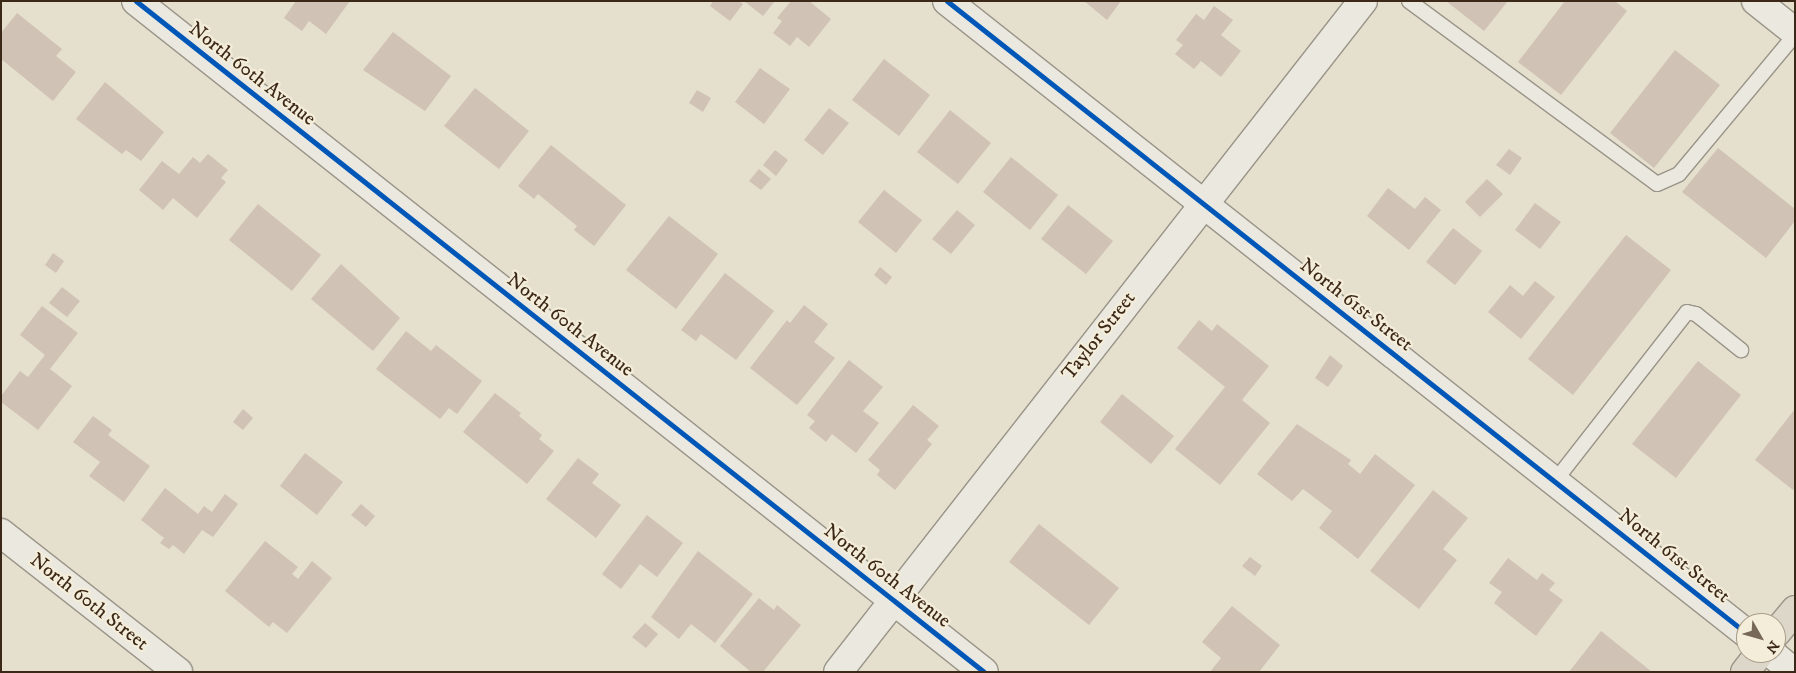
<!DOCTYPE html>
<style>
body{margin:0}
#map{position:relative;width:1796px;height:673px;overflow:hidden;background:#e5dfce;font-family:"IM FELL DW Pica",serif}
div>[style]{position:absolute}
.building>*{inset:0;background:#d1c2b6}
.roads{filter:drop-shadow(1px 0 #9a9488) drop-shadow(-1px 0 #9a9488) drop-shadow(0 1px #9a9488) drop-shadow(0 -1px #9a9488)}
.lane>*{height:14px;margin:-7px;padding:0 7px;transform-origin:7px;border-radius:7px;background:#eae8df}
.street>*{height:28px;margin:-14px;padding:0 14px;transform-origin:14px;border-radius:14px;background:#eae8df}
.secondary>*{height:28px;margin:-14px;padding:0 14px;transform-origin:14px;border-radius:14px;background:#eae8df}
.primary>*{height:28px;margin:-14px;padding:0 14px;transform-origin:14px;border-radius:14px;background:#ddd7ca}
.cycleway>*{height:5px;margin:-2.5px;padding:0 2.5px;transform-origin:2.5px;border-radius:2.5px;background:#0057b8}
span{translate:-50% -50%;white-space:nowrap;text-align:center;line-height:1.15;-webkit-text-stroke:4.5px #f4edd9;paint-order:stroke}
.street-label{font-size:20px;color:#3c2817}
.frame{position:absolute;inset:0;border:2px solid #3c2817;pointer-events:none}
.north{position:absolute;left:1736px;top:613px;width:50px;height:50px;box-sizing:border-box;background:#f4edd9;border:1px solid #aa9e8b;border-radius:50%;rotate:128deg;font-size:14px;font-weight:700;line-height:20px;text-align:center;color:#3c2817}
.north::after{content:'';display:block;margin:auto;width:18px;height:22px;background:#776857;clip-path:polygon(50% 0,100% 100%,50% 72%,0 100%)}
</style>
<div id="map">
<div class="building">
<i style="clip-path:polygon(296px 1px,350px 1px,326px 34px,309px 21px,302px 31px,284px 18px)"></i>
<i style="clip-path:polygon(713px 1px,739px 1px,743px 4px,730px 21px,710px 6px)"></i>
<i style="clip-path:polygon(744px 1px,775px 1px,763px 16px)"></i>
<i style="clip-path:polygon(791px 1px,809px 1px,831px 19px,809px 47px,797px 37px,790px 46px,773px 33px,782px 21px,777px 18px)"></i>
<i style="clip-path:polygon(1084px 1px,1121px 1px,1107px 20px)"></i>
<i style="clip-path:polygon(1446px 1px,1508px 1px,1484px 31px)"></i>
<i style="clip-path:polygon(1565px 1px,1615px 1px,1627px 11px,1561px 95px,1518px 62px)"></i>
<i style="clip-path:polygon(1214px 6px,1233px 20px,1221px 35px,1241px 51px,1221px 77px,1201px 61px,1194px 69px,1175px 54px,1183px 45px,1176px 40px,1196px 14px,1204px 20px)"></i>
<i style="clip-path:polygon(17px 13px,62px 49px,56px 56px,76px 72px,53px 101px,1px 59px,1px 33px)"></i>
<i style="clip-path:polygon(393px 32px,451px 76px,425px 111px,363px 70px)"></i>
<i style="clip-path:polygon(1675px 50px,1720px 85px,1654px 168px,1610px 133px)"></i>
<i style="clip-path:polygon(884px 59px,930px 95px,899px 136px,852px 100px)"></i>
<i style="clip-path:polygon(760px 68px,790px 89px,764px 124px,735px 102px)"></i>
<i style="clip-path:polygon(105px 82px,164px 132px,141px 161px,126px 150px,122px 154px,76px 119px)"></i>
<i style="clip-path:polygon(475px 88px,529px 131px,499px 169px,444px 126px)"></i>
<i style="clip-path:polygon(697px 90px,711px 98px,703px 112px,689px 103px)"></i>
<i style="clip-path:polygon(829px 108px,849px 123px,823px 155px,804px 140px)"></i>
<i style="clip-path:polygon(950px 110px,991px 143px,958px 184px,917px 152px)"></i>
<i style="clip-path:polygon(551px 145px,626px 205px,594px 246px,574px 230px,577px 226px,538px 194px,534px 199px,518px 186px)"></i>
<i style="clip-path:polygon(1718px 148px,1795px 209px,1795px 221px,1766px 258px,1682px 192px)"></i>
<i style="clip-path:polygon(1509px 149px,1522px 158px,1510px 175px,1496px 165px)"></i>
<i style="clip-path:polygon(775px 150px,788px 160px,776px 176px,763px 165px)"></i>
<i style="clip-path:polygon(208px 154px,228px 170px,221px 178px,226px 182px,197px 218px,173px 198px,163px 210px,139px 190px,162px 161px,179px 174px,193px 157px,200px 163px)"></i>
<i style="clip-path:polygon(1011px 157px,1058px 195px,1030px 230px,983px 192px)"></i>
<i style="clip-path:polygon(759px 169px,771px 179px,761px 190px,749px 181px)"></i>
<i style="clip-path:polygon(1487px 179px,1503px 194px,1480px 217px,1465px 202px)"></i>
<i style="clip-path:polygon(1388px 188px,1415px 209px,1425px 197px,1441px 210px,1409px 250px,1367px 216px)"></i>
<i style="clip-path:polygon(884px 190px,922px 220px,896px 253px,858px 222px)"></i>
<i style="clip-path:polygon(1535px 203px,1561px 222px,1540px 249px,1515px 230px)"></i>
<i style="clip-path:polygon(258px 204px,321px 255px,292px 291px,229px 240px)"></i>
<i style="clip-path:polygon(1068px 205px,1113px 241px,1086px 274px,1041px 239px)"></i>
<i style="clip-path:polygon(957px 210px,975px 225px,951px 254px,932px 239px)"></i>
<i style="clip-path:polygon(669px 216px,718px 254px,676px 309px,626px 270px)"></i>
<i style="clip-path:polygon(1453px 228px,1482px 251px,1455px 285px,1426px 262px)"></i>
<i style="clip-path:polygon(1626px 235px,1671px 270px,1573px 395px,1528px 359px)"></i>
<i style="clip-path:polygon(53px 253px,64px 261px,56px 273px,45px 265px)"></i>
<i style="clip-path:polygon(341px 264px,400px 318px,373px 351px,311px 299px)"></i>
<i style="clip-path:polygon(880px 267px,892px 277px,886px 285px,874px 275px)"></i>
<i style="clip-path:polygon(725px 273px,774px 311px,736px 360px,701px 334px,696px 341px,681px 330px)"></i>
<i style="clip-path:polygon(1535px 281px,1555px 297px,1521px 339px,1488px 312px,1510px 285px,1523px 296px)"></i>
<i style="clip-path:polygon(62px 287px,80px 301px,67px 317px,49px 303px)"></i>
<i style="clip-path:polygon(804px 305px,828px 324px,814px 342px,835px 358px,797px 405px,750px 368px,787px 320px,790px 323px)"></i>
<i style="clip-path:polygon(42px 306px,78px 333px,50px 369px,72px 386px,38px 430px,1px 402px,1px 396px,20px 371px,28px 377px,45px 355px,20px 335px)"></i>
<i style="clip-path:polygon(1199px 320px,1212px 331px,1217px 324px,1269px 366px,1242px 400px,1270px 423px,1220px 485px,1175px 449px,1225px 387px,1177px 348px)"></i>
<i style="clip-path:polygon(406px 331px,431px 351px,436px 345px,482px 381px,457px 414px,449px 408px,440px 419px,376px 369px)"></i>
<i style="clip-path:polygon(1330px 355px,1343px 366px,1328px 387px,1315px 378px)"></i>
<i style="clip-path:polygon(849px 360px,883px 387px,863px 411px,879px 423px,856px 453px,832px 434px,826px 442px,809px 428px,815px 421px,807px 415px)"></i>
<i style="clip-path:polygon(1698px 361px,1741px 395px,1676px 478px,1632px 444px)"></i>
<i style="clip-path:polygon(495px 393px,521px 413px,519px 416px,542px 435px,539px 439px,554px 451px,527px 484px,463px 432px)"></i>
<i style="clip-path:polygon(1122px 394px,1174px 436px,1151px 464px,1100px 422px)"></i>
<i style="clip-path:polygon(913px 405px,939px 426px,927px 440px,932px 444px,895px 490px,877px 475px,880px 470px,868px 460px)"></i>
<i style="clip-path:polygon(243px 409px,253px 418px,243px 430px,233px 422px)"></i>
<i style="clip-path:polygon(1795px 409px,1795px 487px,1793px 490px,1755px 460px)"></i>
<i style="clip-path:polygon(93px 416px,112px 430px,108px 435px,150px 466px,124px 502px,89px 476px,100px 462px,73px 442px)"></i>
<i style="clip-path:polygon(1297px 424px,1351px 460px,1348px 464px,1360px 474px,1375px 454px,1415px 485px,1358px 559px,1319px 528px,1332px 511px,1303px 489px,1292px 501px,1257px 474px)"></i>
<i style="clip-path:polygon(305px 453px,343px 482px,317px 515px,280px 486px)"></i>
<i style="clip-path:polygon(578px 458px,599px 474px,592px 483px,621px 505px,596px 538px,546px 499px)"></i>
<i style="clip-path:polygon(165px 488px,198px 514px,204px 506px,212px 512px,225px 494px,238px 504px,213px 537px,202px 530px,184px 554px,173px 545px,169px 549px,160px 543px,164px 538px,141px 520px)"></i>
<i style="clip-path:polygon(1433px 490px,1468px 518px,1443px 549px,1457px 560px,1419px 609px,1370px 571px)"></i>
<i style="clip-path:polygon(361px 504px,375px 516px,366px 527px,351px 515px)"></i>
<i style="clip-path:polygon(647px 515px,683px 543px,657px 577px,640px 564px,621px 589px,602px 574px)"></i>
<i style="clip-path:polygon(1039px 524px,1119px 588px,1089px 625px,1009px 562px)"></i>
<i style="clip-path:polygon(265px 541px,298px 567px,292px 574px,298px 579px,312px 561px,332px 578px,287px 633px,273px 622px,269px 627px,225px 591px)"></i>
<i style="clip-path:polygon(698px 551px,753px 594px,715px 643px,691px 624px,679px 639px,651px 617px)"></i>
<i style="clip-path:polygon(1250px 557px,1262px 566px,1255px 576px,1242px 566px)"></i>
<i style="clip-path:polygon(1508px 558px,1537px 580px,1542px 573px,1555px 583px,1549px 590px,1563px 600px,1536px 636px,1494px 603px,1502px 592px,1489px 583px)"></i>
<i style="clip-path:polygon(759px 598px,774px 610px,777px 605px,801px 625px,763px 672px,751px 672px,720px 646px)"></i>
<i style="clip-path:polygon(1232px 606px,1280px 645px,1259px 672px,1210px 672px,1221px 658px,1202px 642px)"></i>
<i style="clip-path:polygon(645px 623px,658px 634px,646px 648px,632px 637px)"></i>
<i style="clip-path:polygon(1601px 631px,1652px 672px,1569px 672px)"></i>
</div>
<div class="roads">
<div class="lane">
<i style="left:1409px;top:1px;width:308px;rotate:36.4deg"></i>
<i style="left:1657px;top:184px;width:24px;rotate:-24deg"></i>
<i style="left:1679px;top:174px;width:181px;rotate:-50.2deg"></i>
<i style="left:1555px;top:481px;width:214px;rotate:-52deg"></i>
<i style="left:1687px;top:312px;width:9px;rotate:13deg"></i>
<i style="left:1696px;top:314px;width:58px;rotate:38.7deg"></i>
</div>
<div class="street">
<i style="left:136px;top:1px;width:1081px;rotate:38.35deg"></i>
<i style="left:947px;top:1px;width:1019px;rotate:38.34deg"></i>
<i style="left:1756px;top:1px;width:50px;rotate:38.5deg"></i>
<i style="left:1771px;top:653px;width:30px;rotate:40deg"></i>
<i style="left:838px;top:672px;width:852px;rotate:-51.96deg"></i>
</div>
<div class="secondary">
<i style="left:1px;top:533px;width:225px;rotate:38.1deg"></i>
</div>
<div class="primary">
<i style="left:1776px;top:633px;width:30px;rotate:-50deg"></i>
<i style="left:1745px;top:672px;width:24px;rotate:-52deg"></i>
</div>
</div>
<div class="cycleway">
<i style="left:136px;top:1px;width:1081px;rotate:38.35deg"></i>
<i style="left:947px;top:1px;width:1019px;rotate:38.34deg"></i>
</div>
<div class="street-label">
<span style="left:252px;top:74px;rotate:38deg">North 60th Avenue</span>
<span style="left:1356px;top:305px;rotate:38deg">North 61st Street</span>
<span style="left:570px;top:325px;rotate:38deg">North 60th Avenue</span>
<span style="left:1099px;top:336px;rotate:-52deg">Taylor Street</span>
<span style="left:1674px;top:556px;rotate:39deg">North 61st Street</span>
<span style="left:887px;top:576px;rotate:38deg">North 60th Avenue</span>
<span style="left:89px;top:602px;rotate:38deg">North 60th Street</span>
</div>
<div class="frame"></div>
<div class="north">N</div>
</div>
